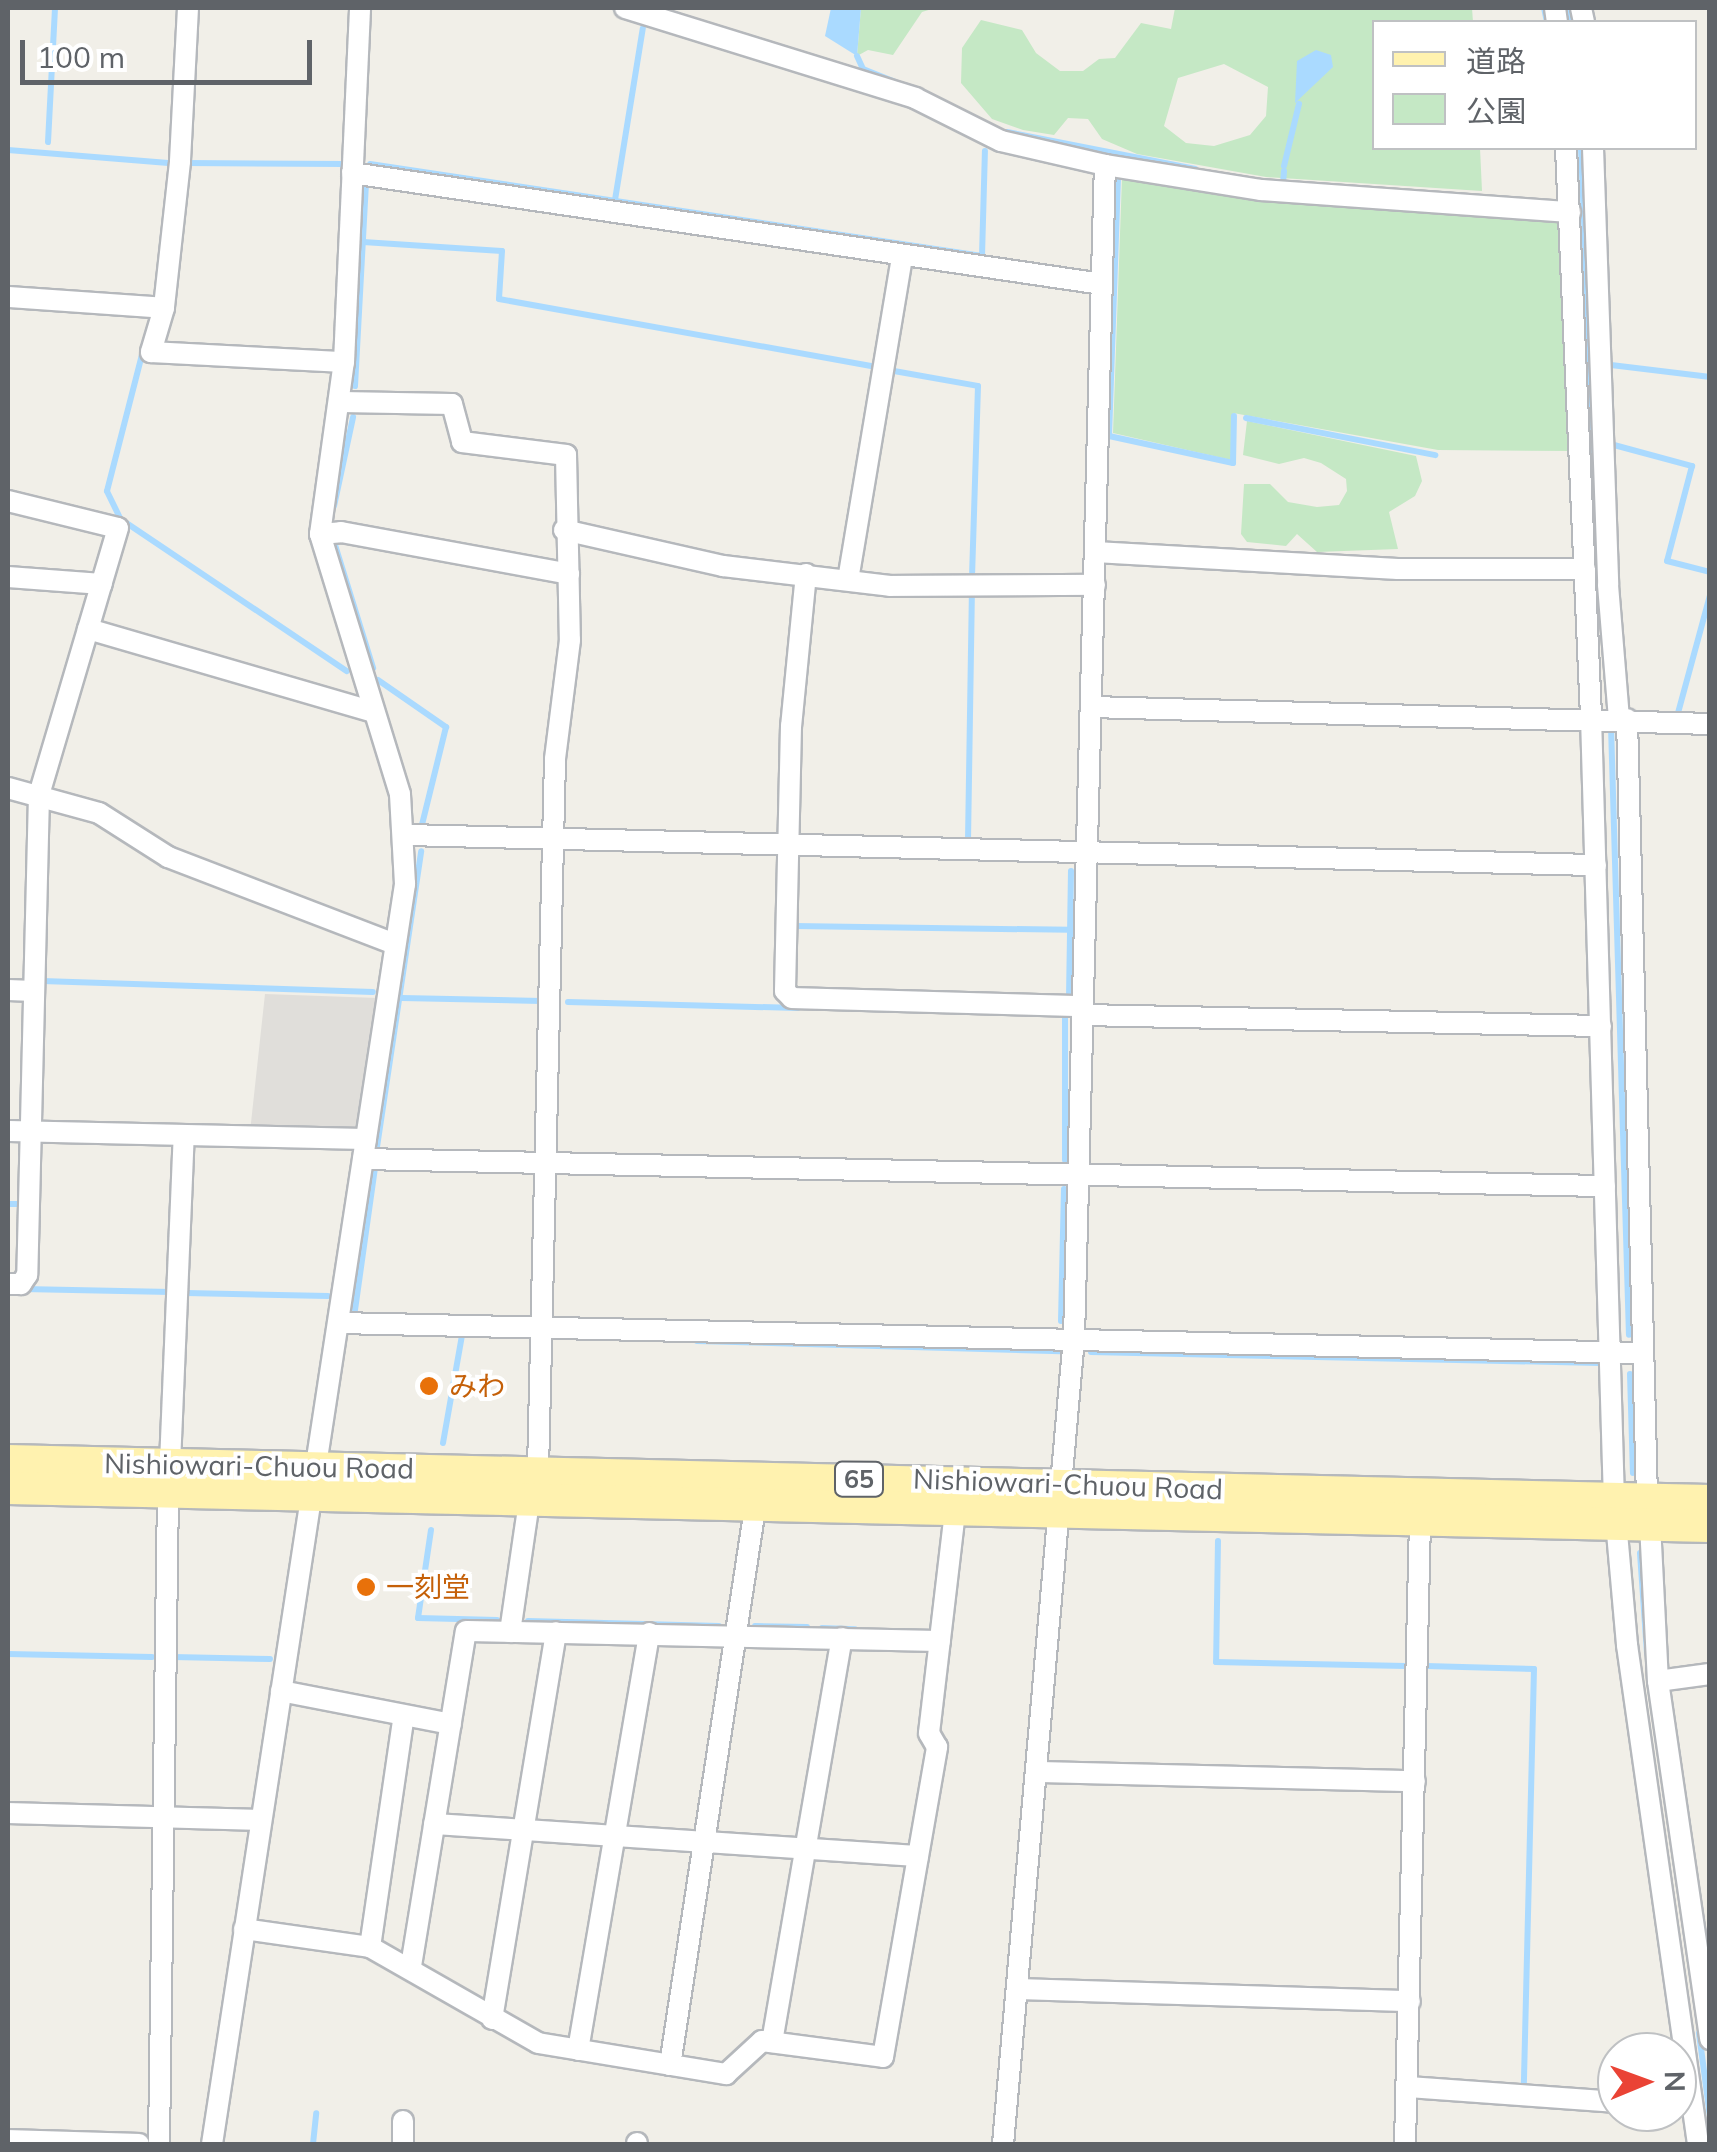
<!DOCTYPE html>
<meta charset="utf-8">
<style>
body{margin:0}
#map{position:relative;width:1717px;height:2152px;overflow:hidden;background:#f1efe8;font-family:Mulish,"Noto Sans JP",sans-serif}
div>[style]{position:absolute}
.industrial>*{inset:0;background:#e0deda}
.green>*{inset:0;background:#c5e8c5}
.water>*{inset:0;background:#aadaff}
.stream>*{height:6px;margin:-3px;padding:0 3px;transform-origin:3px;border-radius:3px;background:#aadaff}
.roads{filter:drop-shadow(2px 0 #b5b8bc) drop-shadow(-2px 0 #b5b8bc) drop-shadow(0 2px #b5b8bc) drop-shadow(0 -2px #b5b8bc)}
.street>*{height:20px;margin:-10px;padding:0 10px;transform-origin:10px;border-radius:10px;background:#fff}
.primary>*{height:32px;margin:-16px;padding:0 16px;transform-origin:16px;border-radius:16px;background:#fff2af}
.dots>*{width:28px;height:28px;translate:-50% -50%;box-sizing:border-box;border:5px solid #fff;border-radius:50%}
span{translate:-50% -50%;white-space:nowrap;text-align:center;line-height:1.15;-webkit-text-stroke:8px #fff;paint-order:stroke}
.shield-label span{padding:2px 8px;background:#fff;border:2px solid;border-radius:8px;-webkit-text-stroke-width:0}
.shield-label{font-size:25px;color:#5f6368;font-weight:700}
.food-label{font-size:28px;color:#c56008}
.left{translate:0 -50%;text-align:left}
.street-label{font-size:28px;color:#5f6368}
.frame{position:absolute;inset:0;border:10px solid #5f6368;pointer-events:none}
.legend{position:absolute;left:1372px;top:20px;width:325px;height:130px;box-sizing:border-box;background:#fff;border:2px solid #bfc1c3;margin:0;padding:12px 18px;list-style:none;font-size:30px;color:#5f6368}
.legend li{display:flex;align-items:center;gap:20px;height:50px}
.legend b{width:50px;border:2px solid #bfc1c3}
.north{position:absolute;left:1597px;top:2032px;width:100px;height:100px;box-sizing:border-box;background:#fff;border:2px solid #bfc1c3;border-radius:50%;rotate:89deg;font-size:28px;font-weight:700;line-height:40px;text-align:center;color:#5f6368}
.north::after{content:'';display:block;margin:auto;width:35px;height:45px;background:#ea4335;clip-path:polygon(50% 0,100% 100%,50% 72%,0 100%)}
.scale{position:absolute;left:20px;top:40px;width:292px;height:45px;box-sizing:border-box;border:5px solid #5f6368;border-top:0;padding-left:12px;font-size:30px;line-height:35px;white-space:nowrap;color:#5f6368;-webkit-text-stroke:8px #fff;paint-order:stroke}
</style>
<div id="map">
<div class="industrial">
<i style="clip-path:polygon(265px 994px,378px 998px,358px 1134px,250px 1132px)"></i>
</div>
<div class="green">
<i style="clip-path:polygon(861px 8px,935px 8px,922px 12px,893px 55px,868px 50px,857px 56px)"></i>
<i style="clip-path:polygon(evenodd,1175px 8px,1472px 8px,1473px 22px,1374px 22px,1374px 148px,1480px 148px,1482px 191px,1266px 177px,1137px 154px,1102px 139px,1088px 119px,1068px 118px,1054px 135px,1023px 130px,992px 119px,961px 83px,962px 48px,981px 20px,1022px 30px,1036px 53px,1060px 71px,1083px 71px,1099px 59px,1115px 58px,1141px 23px,1171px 29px,1175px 8px,1224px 64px,1268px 87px,1266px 116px,1250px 135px,1214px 146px,1186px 143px,1164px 126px,1178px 78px,1224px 64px)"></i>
<i style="clip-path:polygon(1122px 177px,1561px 221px,1572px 451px,1438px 450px,1233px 413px,1231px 460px,1113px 433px)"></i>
<i style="clip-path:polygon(1247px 421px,1416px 456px,1422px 481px,1415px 496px,1389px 512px,1398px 549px,1317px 552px,1297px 534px,1286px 546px,1247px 542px,1241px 534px,1244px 484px,1270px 484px,1288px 502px,1317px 507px,1339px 505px,1347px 491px,1346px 479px,1321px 463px,1304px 458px,1279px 464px,1243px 455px)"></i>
</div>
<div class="water">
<i style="clip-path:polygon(831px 8px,861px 8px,857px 56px,825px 36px)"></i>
<i style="clip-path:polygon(1316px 50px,1331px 55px,1333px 67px,1295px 103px,1297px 61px)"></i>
</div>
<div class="stream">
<i style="left:1544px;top:8px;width:14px;rotate:78deg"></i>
<i style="left:1569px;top:8px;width:14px;rotate:82deg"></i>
<i style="left:857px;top:56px;width:14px;rotate:65deg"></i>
<i style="left:863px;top:69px;width:35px;rotate:22deg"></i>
<i style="left:1007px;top:132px;width:192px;rotate:11.1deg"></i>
<i style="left:48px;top:142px;width:134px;rotate:-87deg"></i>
<i style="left:1581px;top:148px;width:458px;rotate:87.6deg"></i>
<i style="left:8px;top:150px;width:164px;rotate:4.6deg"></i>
<i style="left:185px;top:163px;width:158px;rotate:0.4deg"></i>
<i style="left:370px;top:164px;width:619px;rotate:8.55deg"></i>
<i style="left:982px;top:256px;width:105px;rotate:-88.4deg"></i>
<i style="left:1284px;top:166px;width:64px;rotate:-76.4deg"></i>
<i style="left:1118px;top:178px;width:258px;rotate:92deg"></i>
<i style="left:1109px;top:436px;width:127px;rotate:12.3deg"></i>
<i style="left:1233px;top:463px;width:47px;rotate:-88.8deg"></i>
<i style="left:1283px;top:183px;width:12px;rotate:-85deg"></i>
<i style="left:615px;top:200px;width:174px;rotate:-80.8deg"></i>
<i style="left:363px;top:242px;width:139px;rotate:3.7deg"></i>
<i style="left:502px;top:251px;width:48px;rotate:93.6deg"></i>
<i style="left:499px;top:299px;width:378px;rotate:10.2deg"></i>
<i style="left:1611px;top:365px;width:100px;rotate:6.9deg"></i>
<i style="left:894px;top:371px;width:85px;rotate:10.1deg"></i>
<i style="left:978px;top:386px;width:186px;rotate:91.8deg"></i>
<i style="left:355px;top:386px;width:200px;rotate:-86.9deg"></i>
<i style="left:1246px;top:418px;width:193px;rotate:11.1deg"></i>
<i style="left:1614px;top:445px;width:81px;rotate:15.1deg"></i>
<i style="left:1692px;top:466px;width:98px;rotate:104.7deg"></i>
<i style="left:1667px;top:561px;width:44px;rotate:14.3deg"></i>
<i style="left:334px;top:506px;width:91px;rotate:-77.9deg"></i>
<i style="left:121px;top:520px;width:32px;rotate:-116deg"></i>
<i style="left:107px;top:491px;width:145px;rotate:-75.6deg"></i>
<i style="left:122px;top:520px;width:271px;rotate:33.9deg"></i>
<i style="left:335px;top:545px;width:129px;rotate:72.8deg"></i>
<i style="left:378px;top:680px;width:83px;rotate:34.7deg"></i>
<i style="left:446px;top:727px;width:101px;rotate:103.8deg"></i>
<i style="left:1678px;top:713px;width:122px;rotate:-74.8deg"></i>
<i style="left:1611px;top:726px;width:609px;rotate:88.31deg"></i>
<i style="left:968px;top:841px;width:243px;rotate:-89.1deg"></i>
<i style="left:794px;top:926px;width:276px;rotate:0.8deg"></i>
<i style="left:42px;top:981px;width:331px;rotate:1.9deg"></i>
<i style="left:402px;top:998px;width:139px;rotate:1.2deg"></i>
<i style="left:1069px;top:998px;width:127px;rotate:-89.1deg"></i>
<i style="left:568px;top:1002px;width:230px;rotate:1.5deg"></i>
<i style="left:377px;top:1147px;width:299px;rotate:-81.5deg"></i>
<i style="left:1065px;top:1160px;width:146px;rotate:-90deg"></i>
<i style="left:8px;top:1204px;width:14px"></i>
<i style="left:23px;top:1289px;width:148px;rotate:1.2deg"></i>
<i style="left:186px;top:1293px;width:142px;rotate:1.2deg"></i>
<i style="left:355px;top:1310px;width:144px;rotate:-82deg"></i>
<i style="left:1061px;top:1321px;width:132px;rotate:-88.7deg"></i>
<i style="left:697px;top:1341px;width:364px;rotate:1.6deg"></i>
<i style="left:1091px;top:1352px;width:508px;rotate:1.24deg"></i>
<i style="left:1630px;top:1374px;width:99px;rotate:88.3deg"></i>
<i style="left:443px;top:1443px;width:110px;rotate:-80deg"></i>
<i style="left:431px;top:1530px;width:89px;rotate:98.4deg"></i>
<i style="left:418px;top:1618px;width:79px;rotate:1.5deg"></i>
<i style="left:1218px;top:1541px;width:121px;rotate:90.9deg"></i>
<i style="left:1216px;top:1662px;width:190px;rotate:1.2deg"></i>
<i style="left:1640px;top:1553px;width:101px;rotate:86deg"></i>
<i style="left:528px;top:1621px;width:191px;rotate:1.5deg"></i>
<i style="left:755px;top:1626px;width:52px;rotate:1.1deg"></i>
<i style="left:822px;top:1628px;width:33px;rotate:2deg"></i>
<i style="left:8px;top:1654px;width:144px;rotate:1.2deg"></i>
<i style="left:173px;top:1657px;width:97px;rotate:1.2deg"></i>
<i style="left:1426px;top:1666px;width:108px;rotate:1.6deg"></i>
<i style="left:1534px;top:1669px;width:415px;rotate:91.4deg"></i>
<i style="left:1699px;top:2033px;width:84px;rotate:82.5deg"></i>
<i style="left:313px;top:2144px;width:31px;rotate:-84deg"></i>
</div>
<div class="roads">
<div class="street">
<i style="left:188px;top:8px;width:154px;rotate:93deg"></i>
<i style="left:180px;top:162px;width:147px;rotate:96.3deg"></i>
<i style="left:164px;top:308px;width:46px;rotate:106.5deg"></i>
<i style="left:151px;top:352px;width:193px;rotate:3deg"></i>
<i style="left:625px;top:8px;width:304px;rotate:17.2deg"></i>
<i style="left:915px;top:98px;width:96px;rotate:26.6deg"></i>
<i style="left:1001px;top:141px;width:107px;rotate:13deg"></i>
<i style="left:1105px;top:165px;width:158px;rotate:9.1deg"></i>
<i style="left:1261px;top:190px;width:310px;rotate:4.1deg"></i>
<i style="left:1555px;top:8px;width:14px;rotate:82deg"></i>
<i style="left:1581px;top:8px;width:14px;rotate:78deg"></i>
<i style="left:1566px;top:148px;width:570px;rotate:87.48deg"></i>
<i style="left:1591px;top:717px;width:782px;rotate:88.32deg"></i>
<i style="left:1614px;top:1499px;width:147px;rotate:84.9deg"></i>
<i style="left:1627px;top:1645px;width:504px;rotate:81.9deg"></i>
<i style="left:1593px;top:148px;width:437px;rotate:88deg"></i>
<i style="left:1608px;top:585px;width:134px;rotate:85.3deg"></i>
<i style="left:352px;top:173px;width:758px;rotate:8.42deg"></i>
<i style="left:8px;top:297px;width:156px;rotate:4deg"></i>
<i style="left:341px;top:402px;width:111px;rotate:1deg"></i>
<i style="left:452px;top:404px;width:39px;rotate:75deg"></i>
<i style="left:462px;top:442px;width:105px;rotate:7.1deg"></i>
<i style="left:566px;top:455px;width:185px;rotate:88.8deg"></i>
<i style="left:570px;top:640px;width:120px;rotate:97.2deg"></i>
<i style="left:555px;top:759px;width:712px;rotate:91.37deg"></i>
<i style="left:8px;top:501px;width:113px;rotate:13.8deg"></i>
<i style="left:118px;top:528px;width:278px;rotate:106.5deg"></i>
<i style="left:39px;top:795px;width:480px;rotate:91.4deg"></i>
<i style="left:27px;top:1275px;width:11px;rotate:124deg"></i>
<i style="left:21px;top:1284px;width:13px;rotate:180deg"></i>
<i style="left:564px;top:530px;width:163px;rotate:12.8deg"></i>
<i style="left:723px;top:566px;width:168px;rotate:6.8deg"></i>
<i style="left:890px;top:586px;width:205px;rotate:-0.3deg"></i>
<i style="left:320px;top:534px;width:21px;rotate:-5deg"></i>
<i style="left:341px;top:532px;width:232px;rotate:10.4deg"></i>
<i style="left:1095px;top:552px;width:303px;rotate:3.2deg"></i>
<i style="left:1398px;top:569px;width:187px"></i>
<i style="left:806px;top:574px;width:153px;rotate:95.6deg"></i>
<i style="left:791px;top:726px;width:265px;rotate:91.3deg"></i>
<i style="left:785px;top:991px;width:10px;rotate:45deg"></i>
<i style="left:792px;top:998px;width:291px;rotate:1.6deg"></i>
<i style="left:8px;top:577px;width:94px;rotate:4.3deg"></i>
<i style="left:848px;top:580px;width:328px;rotate:-80.5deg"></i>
<i style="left:88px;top:629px;width:297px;rotate:16.2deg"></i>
<i style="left:1091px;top:707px;width:619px;rotate:1.57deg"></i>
<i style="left:1627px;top:719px;width:781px;rotate:88.53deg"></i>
<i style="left:8px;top:788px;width:94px;rotate:15.4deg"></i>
<i style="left:99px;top:813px;width:82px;rotate:32.5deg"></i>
<i style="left:168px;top:857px;width:243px;rotate:21deg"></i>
<i style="left:407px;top:835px;width:1189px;rotate:1.45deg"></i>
<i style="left:8px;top:990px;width:26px;rotate:2deg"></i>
<i style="left:1083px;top:1015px;width:518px;rotate:1.22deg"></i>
<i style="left:8px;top:1131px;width:358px;rotate:1.3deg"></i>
<i style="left:363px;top:1159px;width:1242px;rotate:1.25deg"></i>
<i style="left:339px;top:1323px;width:1304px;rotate:1.32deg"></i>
<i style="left:170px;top:1464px;width:329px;rotate:-87.6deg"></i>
<i style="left:1650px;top:1524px;width:157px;rotate:87.1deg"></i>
<i style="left:1658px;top:1681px;width:362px;rotate:81.7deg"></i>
<i style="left:510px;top:1632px;width:131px;rotate:-81.7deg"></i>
<i style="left:1658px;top:1681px;width:52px;rotate:-7.7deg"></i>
<i style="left:281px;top:1691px;width:173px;rotate:11deg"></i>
<i style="left:1040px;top:1772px;width:375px;rotate:1.4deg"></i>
<i style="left:8px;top:1813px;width:253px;rotate:1.6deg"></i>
<i style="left:434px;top:1824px;width:485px;rotate:3.8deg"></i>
<i style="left:244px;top:1929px;width:127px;rotate:8.1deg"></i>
<i style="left:370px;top:1947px;width:193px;rotate:29.7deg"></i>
<i style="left:538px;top:2043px;width:191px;rotate:9.4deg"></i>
<i style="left:726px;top:2074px;width:49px;rotate:-42.5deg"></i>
<i style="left:762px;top:2041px;width:122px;rotate:7.5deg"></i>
<i style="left:883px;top:2057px;width:315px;rotate:-80.1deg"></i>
<i style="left:937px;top:1747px;width:16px;rotate:-120deg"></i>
<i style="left:929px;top:1733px;width:222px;rotate:-83.3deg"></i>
<i style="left:370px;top:1947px;width:234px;rotate:-81.7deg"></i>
<i style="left:411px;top:1966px;width:339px;rotate:-80.7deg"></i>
<i style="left:466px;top:1631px;width:474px;rotate:1.2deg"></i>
<i style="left:1020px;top:1989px;width:390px;rotate:1.8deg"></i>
<i style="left:492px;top:2019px;width:392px;rotate:-80.6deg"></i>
<i style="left:772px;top:2042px;width:410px;rotate:-80.2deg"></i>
<i style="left:578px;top:2050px;width:423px;rotate:-80.3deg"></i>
<i style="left:670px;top:2065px;width:563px;rotate:-81.32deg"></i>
<i style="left:1408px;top:2087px;width:210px;rotate:4.1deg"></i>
<i style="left:8px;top:2140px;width:131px;rotate:1.7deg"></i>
<i style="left:159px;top:2144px;width:651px;rotate:-89.21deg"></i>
<i style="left:212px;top:2144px;width:1275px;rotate:-81.29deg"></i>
<i style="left:405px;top:884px;width:90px;rotate:-93.2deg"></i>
<i style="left:400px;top:794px;width:272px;rotate:-107.1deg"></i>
<i style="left:320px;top:534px;width:174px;rotate:-82.1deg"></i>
<i style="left:344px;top:362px;width:354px;rotate:-87.4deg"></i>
<i style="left:403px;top:2144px;width:23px;rotate:-90deg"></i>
<i style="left:637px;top:2144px;width:1px;rotate:-90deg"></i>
<i style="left:1003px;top:2144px;width:809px;rotate:-84.97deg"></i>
<i style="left:1074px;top:1338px;width:1173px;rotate:-88.49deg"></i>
<i style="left:1405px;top:2144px;width:623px;rotate:-88.62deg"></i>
</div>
<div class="primary">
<i style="left:8px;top:1461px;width:1702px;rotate:1.35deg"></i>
<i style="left:8px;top:1488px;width:1702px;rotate:1.28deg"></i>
</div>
</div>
<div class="dots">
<i style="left:429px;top:1386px;background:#e8710a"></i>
<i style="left:366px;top:1587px;background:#e8710a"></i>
</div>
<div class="shield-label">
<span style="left:859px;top:1479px">65</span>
</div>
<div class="food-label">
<span class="left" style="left:449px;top:1386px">みわ</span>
<span class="left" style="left:386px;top:1587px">一刻堂</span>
</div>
<div class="street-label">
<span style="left:259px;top:1466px;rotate:1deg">Nishiowari-Chuou Road</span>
<span style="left:1068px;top:1484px;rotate:2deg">Nishiowari-Chuou Road</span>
</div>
<div class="frame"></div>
<ul class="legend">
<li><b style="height:12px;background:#fff2af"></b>道路</li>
<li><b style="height:28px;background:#c5e8c5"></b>公園</li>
</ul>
<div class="north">N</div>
<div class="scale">100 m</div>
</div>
